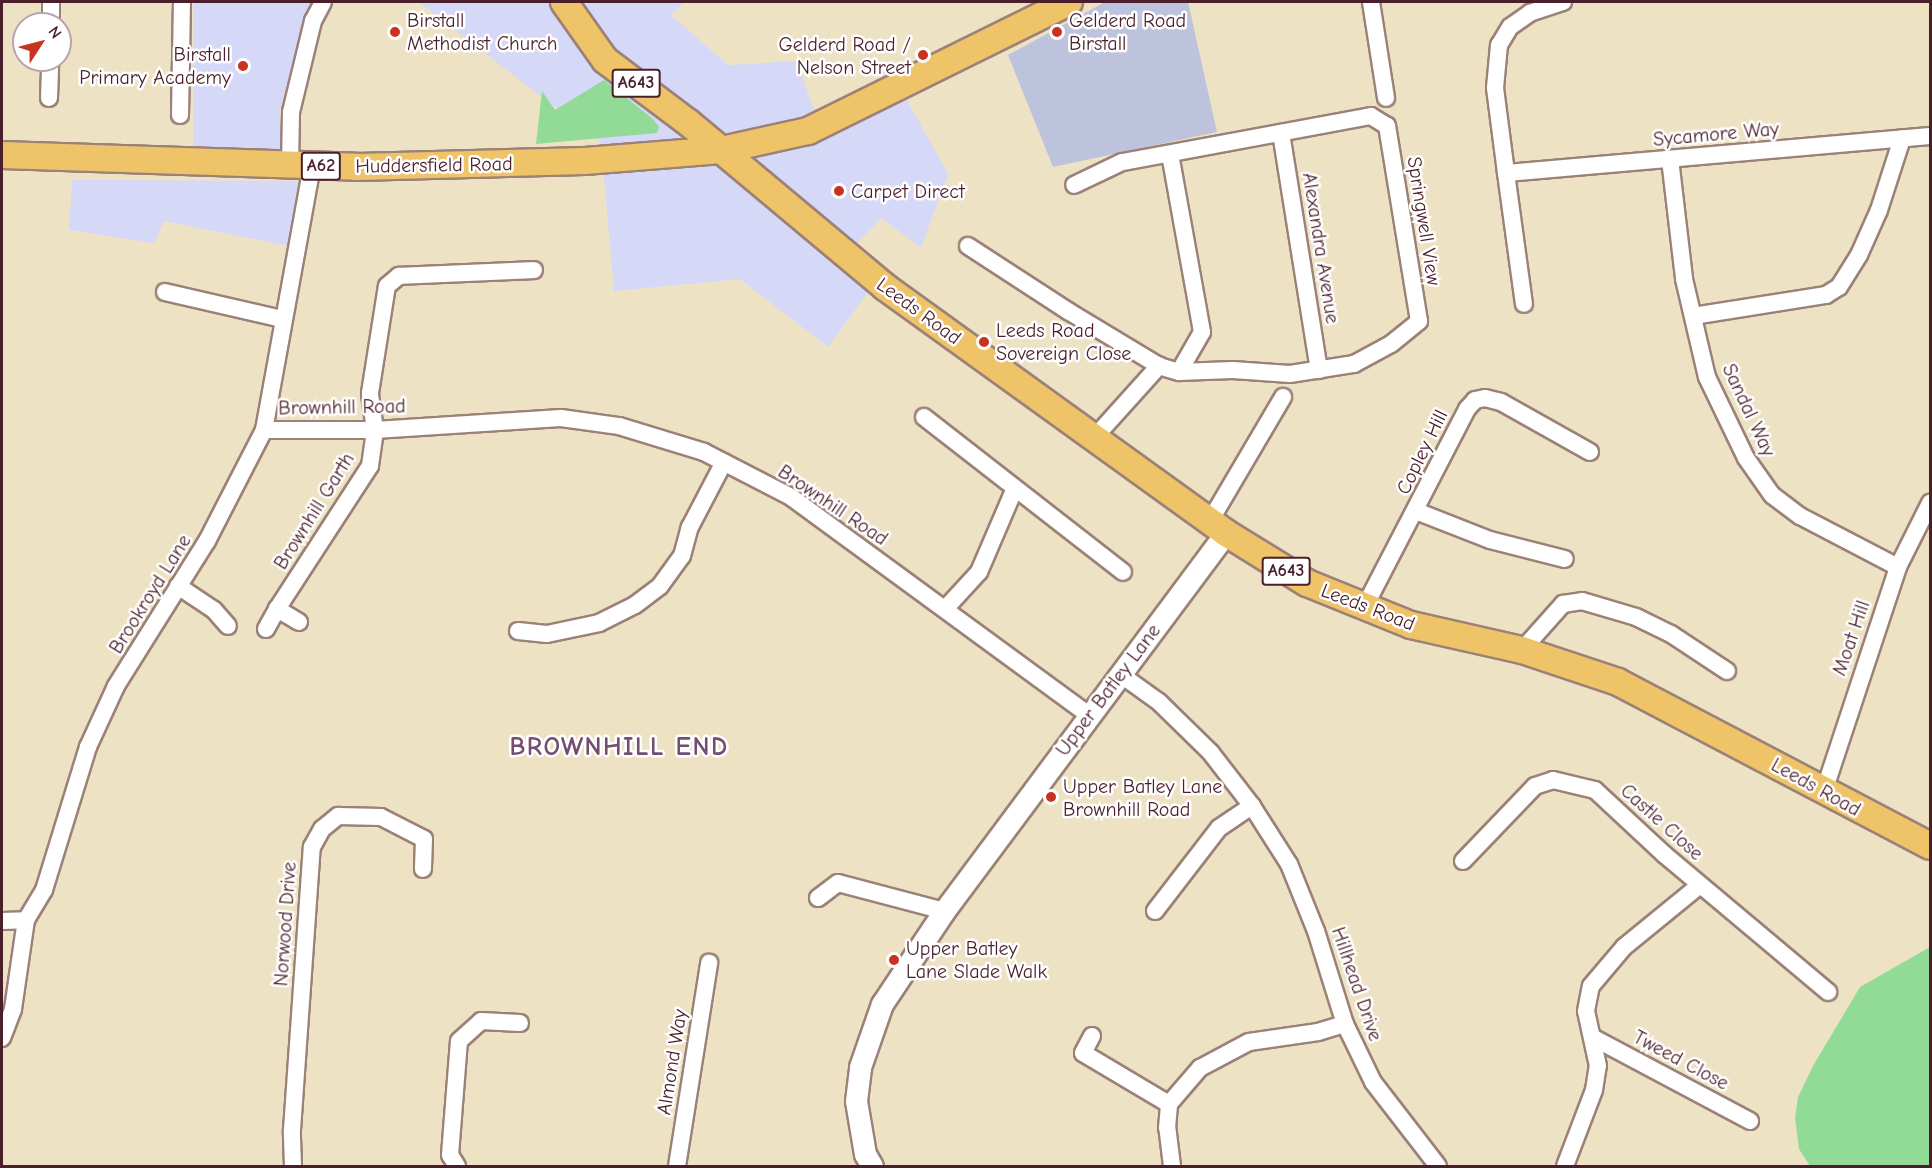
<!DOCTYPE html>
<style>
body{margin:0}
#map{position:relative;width:1932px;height:1168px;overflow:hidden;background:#ede3c4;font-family:"Comic Neue",sans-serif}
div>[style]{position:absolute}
.built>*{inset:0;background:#d6d8f8}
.industrial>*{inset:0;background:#bec3dd}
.green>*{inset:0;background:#92db96}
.roads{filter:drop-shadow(2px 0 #9c8178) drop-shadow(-2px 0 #9c8178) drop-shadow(0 2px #9c8178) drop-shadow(0 -2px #9c8178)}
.minor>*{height:16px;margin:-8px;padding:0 8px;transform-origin:8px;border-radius:8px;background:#fff}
.tertiary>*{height:21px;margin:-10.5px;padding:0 10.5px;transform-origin:10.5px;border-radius:10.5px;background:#fff}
.primary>*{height:26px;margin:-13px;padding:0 13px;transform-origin:13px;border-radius:13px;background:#efc469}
.dots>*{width:16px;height:16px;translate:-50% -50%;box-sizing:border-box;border:3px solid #fff;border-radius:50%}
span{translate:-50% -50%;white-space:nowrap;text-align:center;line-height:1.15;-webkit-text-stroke:5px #fff;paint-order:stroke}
.shield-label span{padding:2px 4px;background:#fff;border:2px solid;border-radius:4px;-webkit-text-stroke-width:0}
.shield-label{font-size:18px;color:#4a1f2b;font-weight:700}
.poi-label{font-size:20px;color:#4a1f2b}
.left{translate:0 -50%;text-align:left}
.right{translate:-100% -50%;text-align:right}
.street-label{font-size:20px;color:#4a1f2b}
.district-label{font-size:26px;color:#744e70;font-weight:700;letter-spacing:1.5px}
.frame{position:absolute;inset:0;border:3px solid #4a1f2b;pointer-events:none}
.north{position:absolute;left:12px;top:12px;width:60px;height:60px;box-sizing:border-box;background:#fff;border:2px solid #b7a5aa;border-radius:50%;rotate:54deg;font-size:16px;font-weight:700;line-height:24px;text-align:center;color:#4a1f2b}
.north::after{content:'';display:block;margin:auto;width:21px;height:27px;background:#c8321e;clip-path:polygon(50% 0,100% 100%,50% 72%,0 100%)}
</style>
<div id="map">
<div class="built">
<i style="clip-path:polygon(193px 2px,314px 2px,304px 22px,280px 110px,282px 151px,193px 148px)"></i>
<i style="clip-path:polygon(419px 2px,686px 2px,671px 15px,728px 65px,797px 61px,822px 134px,907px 100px,948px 174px,921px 248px,881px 218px,854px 247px,868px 292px,828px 347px,740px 279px,614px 291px,601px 143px)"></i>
<i style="clip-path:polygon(72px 180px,299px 181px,289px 246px,164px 221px,154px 243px,69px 230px)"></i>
</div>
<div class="industrial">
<i style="clip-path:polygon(1105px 2px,1188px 2px,1217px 132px,1053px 167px,1008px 55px)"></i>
</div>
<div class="green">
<i style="clip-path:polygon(604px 80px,653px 119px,659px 127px,657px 133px,536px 144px,542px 91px,555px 110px)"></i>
<i style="clip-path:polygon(1930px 947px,1930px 1166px,1810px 1166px,1799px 1149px,1795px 1118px,1798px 1097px,1813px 1066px,1860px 987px)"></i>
</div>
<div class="roads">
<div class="minor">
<i style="left:1371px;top:2px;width:97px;rotate:81.1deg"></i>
<i style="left:1563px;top:2px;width:35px;rotate:162deg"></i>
<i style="left:1530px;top:13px;width:24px;rotate:145deg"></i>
<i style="left:1510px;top:27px;width:21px;rotate:121deg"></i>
<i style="left:1499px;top:45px;width:43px;rotate:95.3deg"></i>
<i style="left:1495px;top:88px;width:86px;rotate:82.6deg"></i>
<i style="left:1506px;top:173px;width:426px;rotate:-5deg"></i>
<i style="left:51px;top:24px;width:22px;rotate:-90deg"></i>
<i style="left:49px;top:98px;width:38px;rotate:-88deg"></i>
<i style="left:180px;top:115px;width:113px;rotate:-89deg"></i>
<i style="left:1281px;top:133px;width:240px;rotate:80.9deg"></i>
<i style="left:1170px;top:154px;width:181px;rotate:79.8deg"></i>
<i style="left:1202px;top:332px;width:46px;rotate:119.9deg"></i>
<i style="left:1670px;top:159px;width:121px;rotate:83.3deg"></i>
<i style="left:1684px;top:279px;width:101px;rotate:76.8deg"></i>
<i style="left:1707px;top:377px;width:90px;rotate:64.3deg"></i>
<i style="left:1746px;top:458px;width:45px;rotate:54.9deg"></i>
<i style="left:1772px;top:495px;width:35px;rotate:37deg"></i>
<i style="left:1800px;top:516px;width:110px;rotate:27.5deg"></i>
<i style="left:290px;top:165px;width:53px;rotate:-88.9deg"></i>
<i style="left:291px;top:112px;width:94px;rotate:-76.4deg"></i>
<i style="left:313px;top:21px;width:21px;rotate:-62deg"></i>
<i style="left:1506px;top:173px;width:132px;rotate:82.2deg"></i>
<i style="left:968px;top:246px;width:119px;rotate:33deg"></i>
<i style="left:1068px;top:311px;width:106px;rotate:31.1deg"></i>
<i style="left:1159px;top:366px;width:21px;rotate:17deg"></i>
<i style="left:1179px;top:372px;width:54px;rotate:-2.1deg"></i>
<i style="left:1233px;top:370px;width:57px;rotate:4deg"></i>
<i style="left:1290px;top:374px;width:65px;rotate:-8.9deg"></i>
<i style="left:1354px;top:364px;width:42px;rotate:-28.4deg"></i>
<i style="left:1391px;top:344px;width:36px;rotate:-39deg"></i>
<i style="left:1419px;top:321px;width:198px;rotate:-99.3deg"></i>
<i style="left:1387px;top:126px;width:19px;rotate:-148deg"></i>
<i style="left:1371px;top:116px;width:253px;rotate:169.5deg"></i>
<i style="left:1122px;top:162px;width:53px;rotate:154.4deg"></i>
<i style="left:165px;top:292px;width:120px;rotate:13deg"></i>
<i style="left:1693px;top:316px;width:135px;rotate:-9deg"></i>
<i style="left:1826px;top:295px;width:15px;rotate:-32deg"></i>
<i style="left:1839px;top:287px;width:38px;rotate:-58deg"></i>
<i style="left:1859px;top:255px;width:49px;rotate:-66deg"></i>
<i style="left:1879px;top:210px;width:75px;rotate:-72.1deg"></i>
<i style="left:924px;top:417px;width:252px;rotate:37.9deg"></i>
<i style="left:264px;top:430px;width:111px"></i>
<i style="left:375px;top:430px;width:186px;rotate:-3.7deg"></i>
<i style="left:561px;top:418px;width:59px;rotate:7.9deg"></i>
<i style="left:619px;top:426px;width:89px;rotate:17deg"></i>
<i style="left:704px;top:452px;width:98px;rotate:27.3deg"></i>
<i style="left:791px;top:497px;width:369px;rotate:36.2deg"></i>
<i style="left:1095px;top:437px;width:96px;rotate:-48deg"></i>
<i style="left:1416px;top:511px;width:79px;rotate:21.4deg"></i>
<i style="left:1490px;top:540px;width:77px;rotate:14.2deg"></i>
<i style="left:1210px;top:521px;width:144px;rotate:-59.5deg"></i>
<i style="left:178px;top:586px;width:43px;rotate:33.7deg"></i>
<i style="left:214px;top:610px;width:21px;rotate:49deg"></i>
<i style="left:1365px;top:606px;width:222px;rotate:-62.6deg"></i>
<i style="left:1467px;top:409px;width:12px;rotate:-48deg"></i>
<i style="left:1475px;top:400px;width:10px;rotate:-11deg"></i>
<i style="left:1485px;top:398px;width:16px;rotate:14deg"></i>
<i style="left:1501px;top:402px;width:102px;rotate:29.3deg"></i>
<i style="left:945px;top:609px;width:50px;rotate:-47.4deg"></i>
<i style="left:979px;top:572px;width:91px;rotate:-66.8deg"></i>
<i style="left:299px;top:622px;width:26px;rotate:-149deg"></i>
<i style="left:277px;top:609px;width:171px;rotate:-57deg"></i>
<i style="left:370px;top:466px;width:36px;rotate:-82deg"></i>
<i style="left:375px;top:430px;width:37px;rotate:-98deg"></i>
<i style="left:370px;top:393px;width:108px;rotate:-81deg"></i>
<i style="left:387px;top:286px;width:16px;rotate:-40deg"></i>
<i style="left:399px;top:276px;width:135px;rotate:-2.5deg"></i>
<i style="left:266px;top:629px;width:23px;rotate:-61deg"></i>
<i style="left:518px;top:631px;width:29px;rotate:6deg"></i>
<i style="left:547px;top:634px;width:53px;rotate:-11.9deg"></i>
<i style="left:599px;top:623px;width:40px;rotate:-26.6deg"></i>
<i style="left:635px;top:605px;width:31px;rotate:-37deg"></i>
<i style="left:660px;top:586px;width:37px;rotate:-54deg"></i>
<i style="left:682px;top:556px;width:30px;rotate:-75deg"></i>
<i style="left:690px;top:527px;width:73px;rotate:-62.4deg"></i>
<i style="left:1522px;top:650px;width:62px;rotate:-48.3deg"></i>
<i style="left:1563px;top:604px;width:19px;rotate:-9deg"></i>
<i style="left:1582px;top:601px;width:56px;rotate:16.5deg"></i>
<i style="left:1636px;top:617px;width:39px;rotate:26deg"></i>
<i style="left:1671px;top:634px;width:67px;rotate:33.5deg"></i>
<i style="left:1120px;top:674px;width:48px;rotate:35.7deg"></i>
<i style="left:1159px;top:702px;width:73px;rotate:44.4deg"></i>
<i style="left:1211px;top:753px;width:67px;rotate:52.3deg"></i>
<i style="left:1252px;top:806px;width:69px;rotate:57.5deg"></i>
<i style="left:1289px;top:864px;width:72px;rotate:68.1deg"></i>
<i style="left:1316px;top:931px;width:97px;rotate:72.7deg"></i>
<i style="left:1345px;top:1024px;width:64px;rotate:64.2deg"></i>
<i style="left:1373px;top:1082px;width:106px;rotate:52.3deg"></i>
<i style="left:1824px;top:791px;width:236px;rotate:-71.7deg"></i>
<i style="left:1898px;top:567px;width:72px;rotate:-63.4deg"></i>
<i style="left:1463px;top:861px;width:104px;rotate:-46.2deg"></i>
<i style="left:1535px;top:786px;width:19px;rotate:-18deg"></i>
<i style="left:1553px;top:780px;width:43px;rotate:13.4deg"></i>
<i style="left:1595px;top:790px;width:96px;rotate:42.9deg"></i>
<i style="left:1665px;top:855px;width:213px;rotate:40deg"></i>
<i style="left:818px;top:898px;width:25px;rotate:-37deg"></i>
<i style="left:838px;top:883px;width:110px;rotate:14.8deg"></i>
<i style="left:1155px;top:911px;width:105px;rotate:-52.4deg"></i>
<i style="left:1219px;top:828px;width:40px;rotate:-34deg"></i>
<i style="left:2px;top:921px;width:24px;rotate:-2deg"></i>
<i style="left:1092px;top:1036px;width:19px;rotate:118deg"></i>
<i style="left:1083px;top:1053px;width:100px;rotate:30.7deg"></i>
<i style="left:1592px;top:1037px;width:179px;rotate:28deg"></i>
<i style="left:2px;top:1038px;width:31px;rotate:-69deg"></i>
<i style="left:13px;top:1009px;width:90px;rotate:-81.7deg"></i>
<i style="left:26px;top:920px;width:35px;rotate:-59deg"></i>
<i style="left:44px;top:890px;width:150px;rotate:-72.9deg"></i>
<i style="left:88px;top:747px;width:67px;rotate:-65.3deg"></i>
<i style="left:116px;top:686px;width:171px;rotate:-57.9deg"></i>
<i style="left:207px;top:541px;width:125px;rotate:-62.8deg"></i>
<i style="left:264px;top:430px;width:269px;rotate:-79.7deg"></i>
<i style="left:293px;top:1166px;width:36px;rotate:-92deg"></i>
<i style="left:292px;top:1130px;width:284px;rotate:-86deg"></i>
<i style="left:312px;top:847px;width:21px;rotate:-61deg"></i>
<i style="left:322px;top:829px;width:21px;rotate:-39deg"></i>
<i style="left:338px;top:816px;width:43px;rotate:1.3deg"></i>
<i style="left:381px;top:817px;width:48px;rotate:27.1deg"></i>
<i style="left:424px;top:839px;width:30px;rotate:92deg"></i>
<i style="left:457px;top:1166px;width:13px;rotate:-122deg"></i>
<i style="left:450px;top:1155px;width:114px;rotate:-85.5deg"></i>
<i style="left:459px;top:1041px;width:30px;rotate:-42deg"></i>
<i style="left:481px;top:1021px;width:39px;rotate:3deg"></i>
<i style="left:677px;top:1166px;width:206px;rotate:-81deg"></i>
<i style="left:1172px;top:1166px;width:38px;rotate:-97deg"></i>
<i style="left:1167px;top:1128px;width:24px;rotate:-85deg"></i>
<i style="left:1169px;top:1104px;width:48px;rotate:-49.3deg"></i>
<i style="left:1200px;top:1068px;width:55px;rotate:-28deg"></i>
<i style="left:1249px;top:1042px;width:70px;rotate:-8.2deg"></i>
<i style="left:1318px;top:1032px;width:28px;rotate:-17deg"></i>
<i style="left:1565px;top:1166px;width:81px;rotate:-69.1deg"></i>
<i style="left:1594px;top:1090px;width:24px;rotate:-81deg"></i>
<i style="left:1598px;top:1066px;width:56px;rotate:-102.3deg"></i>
<i style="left:1586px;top:1011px;width:25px;rotate:-79deg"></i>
<i style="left:1591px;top:986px;width:51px;rotate:-49.8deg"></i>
<i style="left:1624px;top:947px;width:98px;rotate:-39.2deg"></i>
</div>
<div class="tertiary">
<i style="left:872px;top:1166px;width:14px;rotate:-120deg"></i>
<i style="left:865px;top:1154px;width:54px;rotate:-99.6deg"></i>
<i style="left:856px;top:1101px;width:34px;rotate:-83deg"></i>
<i style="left:860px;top:1067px;width:67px;rotate:-70.8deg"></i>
<i style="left:882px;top:1004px;width:112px;rotate:-56.3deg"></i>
<i style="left:944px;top:911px;width:472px;rotate:-53.3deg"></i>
</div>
<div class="primary">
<i style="left:564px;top:2px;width:71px;rotate:54.7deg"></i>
<i style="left:605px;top:60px;width:105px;rotate:36.9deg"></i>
<i style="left:689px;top:123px;width:256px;rotate:39.9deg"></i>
<i style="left:885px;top:287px;width:420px;rotate:35.8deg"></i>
<i style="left:1226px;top:533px;width:95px;rotate:31.7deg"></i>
<i style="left:1307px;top:583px;width:112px;rotate:22deg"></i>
<i style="left:1411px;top:625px;width:114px;rotate:12.7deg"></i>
<i style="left:1522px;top:650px;width:101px;rotate:18.4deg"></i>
<i style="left:1618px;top:682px;width:352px;rotate:27.7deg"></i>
<i style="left:2px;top:155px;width:355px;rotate:1.9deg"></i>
<i style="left:357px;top:167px;width:228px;rotate:-1.5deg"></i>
<i style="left:585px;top:161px;width:137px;rotate:-4.6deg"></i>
<i style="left:722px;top:150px;width:88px;rotate:-12.5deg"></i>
<i style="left:808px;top:131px;width:291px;rotate:-26.3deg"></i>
</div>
</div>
<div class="dots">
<i style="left:395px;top:32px;background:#c8321e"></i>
<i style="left:1057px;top:32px;background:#c8321e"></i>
<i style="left:923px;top:55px;background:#c8321e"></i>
<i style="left:243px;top:66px;background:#c8321e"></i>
<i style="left:839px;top:191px;background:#c8321e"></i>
<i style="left:984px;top:342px;background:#c8321e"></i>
<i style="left:1051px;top:797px;background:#c8321e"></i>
<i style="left:894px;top:960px;background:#c8321e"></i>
</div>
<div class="shield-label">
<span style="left:636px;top:83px">A643</span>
<span style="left:321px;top:166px">A62</span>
<span style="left:1286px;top:571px">A643</span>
</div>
<div class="poi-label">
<span class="left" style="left:407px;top:32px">Birstall<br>Methodist Church</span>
<span class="left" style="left:1069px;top:32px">Gelderd Road<br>Birstall</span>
<span class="right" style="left:911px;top:56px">Gelderd Road /<br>Nelson Street</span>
<span class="right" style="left:231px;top:66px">Birstall<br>Primary Academy</span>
<span class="left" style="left:851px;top:191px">Carpet Direct</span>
<span class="left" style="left:996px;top:342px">Leeds Road<br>Sovereign Close</span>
<span class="left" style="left:1063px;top:798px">Upper Batley Lane<br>Brownhill Road</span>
<span class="left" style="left:906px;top:960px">Upper Batley<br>Lane Slade Walk</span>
</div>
<div class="street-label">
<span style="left:1716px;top:134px;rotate:-5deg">Sycamore Way</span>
<span style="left:434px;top:165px;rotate:-1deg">Huddersfield Road</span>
<span style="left:1424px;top:221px;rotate:81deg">Springwell View</span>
<span style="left:1321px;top:248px;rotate:81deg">Alexandra Avenue</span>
<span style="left:919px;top:311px;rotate:36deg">Leeds Road</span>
<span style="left:342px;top:407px;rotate:-1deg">Brownhill Road</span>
<span style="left:1749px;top:410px;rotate:65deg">Sandal Way</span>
<span style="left:1422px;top:452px;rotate:-64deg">Copley Hill</span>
<span style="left:833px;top:505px;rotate:34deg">Brownhill Road</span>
<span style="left:314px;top:511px;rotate:-58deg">Brownhill Garth</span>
<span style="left:150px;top:594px;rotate:-58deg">Brookroyd Lane</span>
<span style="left:1368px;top:607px;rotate:21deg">Leeds Road</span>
<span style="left:1851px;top:638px;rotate:-71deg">Moat Hill</span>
<span style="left:1108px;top:690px;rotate:-53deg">Upper Batley Lane</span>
<span style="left:1816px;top:787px;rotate:29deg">Leeds Road</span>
<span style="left:1662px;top:822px;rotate:42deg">Castle Close</span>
<span style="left:285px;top:924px;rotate:-86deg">Norwood Drive</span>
<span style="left:1357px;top:984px;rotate:71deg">Hillhead Drive</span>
<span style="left:1681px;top:1060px;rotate:28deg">Tweed Close</span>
<span style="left:672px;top:1062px;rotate:-81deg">Almond Way</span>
</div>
<div class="district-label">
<span style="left:619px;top:748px">BROWNHILL END</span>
</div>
<div class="frame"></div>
<div class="north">N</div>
</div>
